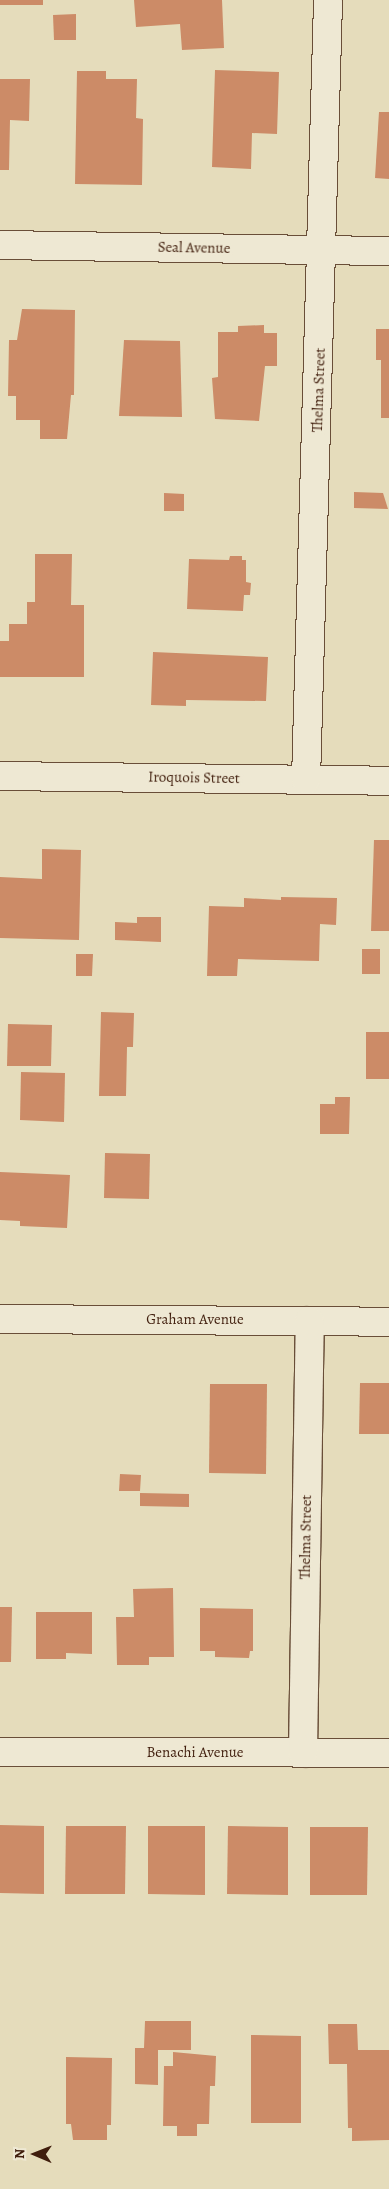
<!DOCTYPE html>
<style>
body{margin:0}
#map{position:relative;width:389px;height:2189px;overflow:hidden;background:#e5dcbb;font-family:Alegreya,serif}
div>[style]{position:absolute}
.building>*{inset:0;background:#cc8b67}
.roads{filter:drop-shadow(1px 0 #694e38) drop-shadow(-1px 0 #694e38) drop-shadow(0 1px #694e38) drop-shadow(0 -1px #694e38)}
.minor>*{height:28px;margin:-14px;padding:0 14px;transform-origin:14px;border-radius:14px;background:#eee8d3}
span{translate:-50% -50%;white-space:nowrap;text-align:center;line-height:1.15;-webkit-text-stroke:5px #eee8d3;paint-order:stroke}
.street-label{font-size:15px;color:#401e0d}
.north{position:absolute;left:10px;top:2129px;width:50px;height:50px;-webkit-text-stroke:4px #eee8d3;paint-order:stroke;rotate:271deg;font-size:14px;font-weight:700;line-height:20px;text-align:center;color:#401e0d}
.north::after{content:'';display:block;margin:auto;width:18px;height:22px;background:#401e0d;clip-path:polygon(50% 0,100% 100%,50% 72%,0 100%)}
</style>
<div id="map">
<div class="building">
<i style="clip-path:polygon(0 0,43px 0,43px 5px,0 5px)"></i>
<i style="clip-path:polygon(134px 0,222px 0,224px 48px,182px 50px,180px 24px,136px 27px)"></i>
<i style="clip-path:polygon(76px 14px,76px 40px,54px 40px,53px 15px)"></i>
<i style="clip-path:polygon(215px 70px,279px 72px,277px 134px,252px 133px,251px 169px,212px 167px)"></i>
<i style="clip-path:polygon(77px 71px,106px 71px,106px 79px,137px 79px,136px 118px,143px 119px,142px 185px,75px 184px)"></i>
<i style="clip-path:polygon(0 79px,30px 79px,29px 121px,10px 120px,9px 170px,0 170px)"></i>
<i style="clip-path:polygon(379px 112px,389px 112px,389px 179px,375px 178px)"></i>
<i style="clip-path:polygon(22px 309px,75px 310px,74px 395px,71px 395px,67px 439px,40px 439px,40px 420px,16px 420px,16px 396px,8px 396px,9px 340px,17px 340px)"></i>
<i style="clip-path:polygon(264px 325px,264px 333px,277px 333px,277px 366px,265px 366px,259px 421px,215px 419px,212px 378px,218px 377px,218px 332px,238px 332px,238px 326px)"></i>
<i style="clip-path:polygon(376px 329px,389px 329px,389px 418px,381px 418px,381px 360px,376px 360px)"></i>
<i style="clip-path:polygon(124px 340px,180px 341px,182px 417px,119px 416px)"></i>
<i style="clip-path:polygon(354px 492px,383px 493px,388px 509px,354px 508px)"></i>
<i style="clip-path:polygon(164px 493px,184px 494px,184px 511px,164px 511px)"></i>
<i style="clip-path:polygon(35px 554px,72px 554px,71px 605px,84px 605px,84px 677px,0 677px,0 641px,9px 641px,9px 624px,27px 624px,27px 602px,35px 602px)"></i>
<i style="clip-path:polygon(230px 556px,242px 556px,242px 560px,246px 560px,246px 582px,251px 583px,250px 595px,244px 595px,243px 611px,187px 609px,189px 559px,229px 560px)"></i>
<i style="clip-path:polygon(153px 652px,268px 657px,266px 701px,186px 700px,186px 706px,151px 705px)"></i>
<i style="clip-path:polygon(374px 840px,389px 840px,389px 931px,371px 931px)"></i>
<i style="clip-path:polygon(42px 849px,81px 850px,79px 940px,0 938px,0 877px,42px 879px)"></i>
<i style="clip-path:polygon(281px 897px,337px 898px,336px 925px,320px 924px,319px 961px,238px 959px,237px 976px,207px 976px,209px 906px,244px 907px,244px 898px,281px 900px)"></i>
<i style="clip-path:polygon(137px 917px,161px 917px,161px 942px,115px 940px,115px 922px,137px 923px)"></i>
<i style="clip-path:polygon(362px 949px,380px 949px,380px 974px,362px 974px)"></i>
<i style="clip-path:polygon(76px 954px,93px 954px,92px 976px,76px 976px)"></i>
<i style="clip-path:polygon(101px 1012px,134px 1013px,133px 1047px,127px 1047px,126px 1096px,99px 1096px)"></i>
<i style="clip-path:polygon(8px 1024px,52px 1025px,51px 1066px,7px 1066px)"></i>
<i style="clip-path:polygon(366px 1032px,389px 1032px,389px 1079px,366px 1079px)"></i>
<i style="clip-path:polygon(21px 1072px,65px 1073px,64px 1122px,20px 1120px)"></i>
<i style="clip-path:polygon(335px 1097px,350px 1097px,349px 1134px,320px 1134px,320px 1104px,335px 1104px)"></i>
<i style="clip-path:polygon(105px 1153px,150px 1154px,149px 1199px,104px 1198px)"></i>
<i style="clip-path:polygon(0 1172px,70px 1175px,67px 1228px,20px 1226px,20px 1221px,0 1220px)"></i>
<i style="clip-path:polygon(360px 1383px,389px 1383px,389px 1434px,359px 1434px)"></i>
<i style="clip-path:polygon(210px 1384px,267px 1384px,266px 1474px,209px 1473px)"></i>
<i style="clip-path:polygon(120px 1474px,141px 1475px,140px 1491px,119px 1491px)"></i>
<i style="clip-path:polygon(140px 1493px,189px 1494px,189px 1507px,140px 1506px)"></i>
<i style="clip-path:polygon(173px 1588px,174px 1657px,149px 1657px,149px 1665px,117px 1665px,116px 1617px,134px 1617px,133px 1589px)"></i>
<i style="clip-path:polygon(0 1607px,12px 1607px,11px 1662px,0 1662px)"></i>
<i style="clip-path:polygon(200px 1608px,253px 1609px,253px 1651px,250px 1651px,249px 1658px,215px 1657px,215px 1651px,200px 1651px)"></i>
<i style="clip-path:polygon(36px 1612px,92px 1612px,92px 1654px,66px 1653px,66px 1659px,36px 1659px)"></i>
<i style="clip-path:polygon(0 1825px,44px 1826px,44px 1894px,0 1893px)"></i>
<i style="clip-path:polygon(66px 1826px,126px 1826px,125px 1894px,65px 1894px)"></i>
<i style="clip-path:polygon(148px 1826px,205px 1826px,205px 1895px,148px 1894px)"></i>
<i style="clip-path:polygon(228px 1826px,288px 1827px,288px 1895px,227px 1894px)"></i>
<i style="clip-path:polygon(310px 1827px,368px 1827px,367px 1895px,310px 1895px)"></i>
<i style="clip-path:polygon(145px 2021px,191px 2021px,191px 2050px,158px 2050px,158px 2085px,135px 2084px,135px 2048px,144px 2048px)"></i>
<i style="clip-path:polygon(328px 2024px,357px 2024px,358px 2050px,389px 2050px,389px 2140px,352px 2141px,352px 2128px,348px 2128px,347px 2064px,329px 2064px)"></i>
<i style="clip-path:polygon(251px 2035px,301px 2036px,301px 2123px,251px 2123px)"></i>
<i style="clip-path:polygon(173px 2052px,216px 2056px,215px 2086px,210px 2086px,209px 2124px,197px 2124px,197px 2136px,177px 2136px,177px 2126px,163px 2126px,164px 2066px,173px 2066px)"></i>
<i style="clip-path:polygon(66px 2057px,112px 2058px,111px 2125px,107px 2125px,107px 2140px,73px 2140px,71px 2124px,66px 2124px)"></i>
</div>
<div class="roads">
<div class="minor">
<i style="left:0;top:245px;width:389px;rotate:0.9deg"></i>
<i style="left:0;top:776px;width:389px;rotate:0.7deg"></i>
<i style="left:306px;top:780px;width:780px;rotate:-88.38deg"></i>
<i style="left:0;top:1319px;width:389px;rotate:0.4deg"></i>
<i style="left:0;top:1752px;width:389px;rotate:0.1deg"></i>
<i style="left:303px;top:1753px;width:432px;rotate:-89.1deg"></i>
</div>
</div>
<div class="street-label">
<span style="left:194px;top:248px;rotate:1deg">Seal Avenue</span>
<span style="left:319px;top:390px;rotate:-88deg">Thelma Street</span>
<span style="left:194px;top:778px;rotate:1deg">Iroquois Street</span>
<span style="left:195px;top:1320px">Graham Avenue</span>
<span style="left:306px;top:1537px;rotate:-89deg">Thelma Street</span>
<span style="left:195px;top:1753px">Benachi Avenue</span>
</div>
<div class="north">N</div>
</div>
